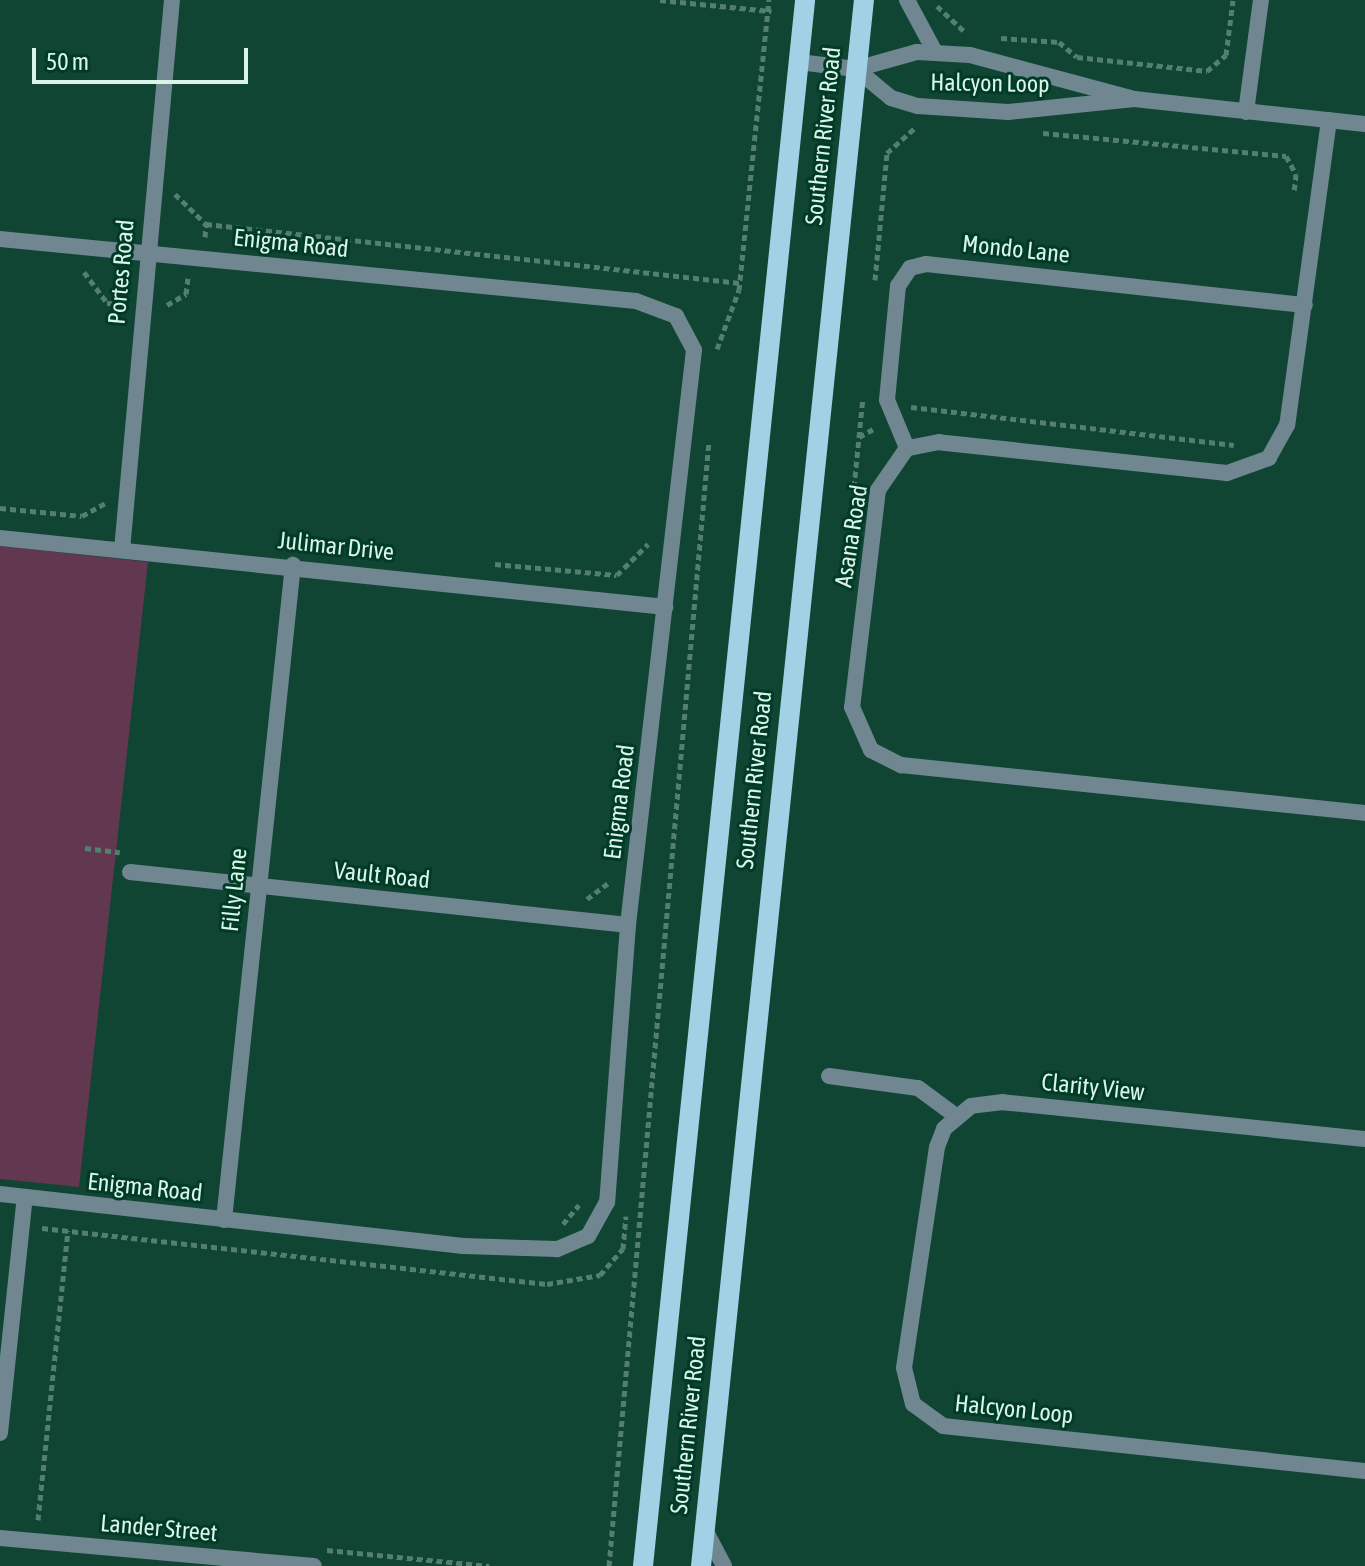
<!DOCTYPE html>
<style>
body{margin:0}
#map{position:relative;width:1365px;height:1566px;overflow:hidden;background:#0f4532;font-family:"Asap Condensed",sans-serif}
div>[style]{position:absolute}
.green>*{inset:0;background:#623750}
.path>*{height:5px;margin-top:-2.5px;transform-origin:0;background:repeating-linear-gradient(90deg,#527f6e 0 6px,transparent 0 10px)}
.street>*{height:16px;margin:-8px;padding:0 8px;transform-origin:8px;border-radius:8px;background:#708690}
.primary>*{height:20px;margin:-10px;padding:0 10px;transform-origin:10px;border-radius:10px;background:#a1d1e4}
span{translate:-50% -50%;white-space:nowrap;text-align:center;line-height:1.15;-webkit-text-stroke:6px #003b28;paint-order:stroke}
.street-label{font-size:24px;color:#daf4e7}
.scale{position:absolute;left:32px;top:48px;width:216px;height:36px;box-sizing:border-box;border:4px solid #daf4e7;border-top:0;padding-left:10px;font-size:24px;line-height:28px;white-space:nowrap;color:#daf4e7;-webkit-text-stroke:6px #003b28;paint-order:stroke}
</style>
<div id="map">
<div class="green">
<i style="clip-path:polygon(0 546px,148px 562px,79px 1187px,0 1179px)"></i>
</div>
<div class="path">
<i style="left:660px;top:0;width:112px;rotate:5.7deg"></i>
<i style="left:937px;top:6px;width:38px;rotate:43deg"></i>
<i style="left:1001px;top:38px;width:58px;rotate:3.9deg"></i>
<i style="left:1059px;top:42px;width:23px;rotate:40deg"></i>
<i style="left:1077px;top:57px;width:131px;rotate:6.1deg"></i>
<i style="left:1207px;top:71px;width:25px;rotate:-40deg"></i>
<i style="left:1226px;top:55px;width:55px;rotate:-82.7deg"></i>
<i style="left:1043px;top:133px;width:244px;rotate:5.4deg"></i>
<i style="left:1286px;top:156px;width:21px;rotate:61deg"></i>
<i style="left:1296px;top:174px;width:18px;rotate:96deg"></i>
<i style="left:175px;top:194px;width:43px;rotate:44.1deg"></i>
<i style="left:205px;top:237px;width:13px;rotate:-86deg"></i>
<i style="left:206px;top:224px;width:537px;rotate:6.3deg"></i>
<i style="left:84px;top:272px;width:39px;rotate:53deg"></i>
<i style="left:107px;top:303px;width:18px;rotate:3deg"></i>
<i style="left:875px;top:280px;width:128px;rotate:-84.6deg"></i>
<i style="left:887px;top:153px;width:39px;rotate:-42deg"></i>
<i style="left:167px;top:305px;width:22px;rotate:-30deg"></i>
<i style="left:186px;top:294px;width:16px;rotate:-83deg"></i>
<i style="left:717px;top:349px;width:63px;rotate:-69.6deg"></i>
<i style="left:739px;top:290px;width:292px;rotate:-84.1deg"></i>
<i style="left:911px;top:407px;width:325px;rotate:6.7deg"></i>
<i style="left:859px;top:437px;width:18px;rotate:-29deg"></i>
<i style="left:854px;top:487px;width:90px;rotate:-84.3deg"></i>
<i style="left:0;top:508px;width:82px;rotate:5.6deg"></i>
<i style="left:82px;top:516px;width:26px;rotate:-29deg"></i>
<i style="left:495px;top:564px;width:122px;rotate:5.2deg"></i>
<i style="left:617px;top:575px;width:44px;rotate:-45deg"></i>
<i style="left:85px;top:848px;width:35px;rotate:7deg"></i>
<i style="left:587px;top:899px;width:30px;rotate:-37deg"></i>
<i style="left:563px;top:1224px;width:25px;rotate:-50deg"></i>
<i style="left:42px;top:1228px;width:508px;rotate:6.33deg"></i>
<i style="left:547px;top:1284px;width:54px;rotate:-9.6deg"></i>
<i style="left:600px;top:1275px;width:35px;rotate:-49deg"></i>
<i style="left:623px;top:1249px;width:33px;rotate:-85deg"></i>
<i style="left:38px;top:1520px;width:291px;rotate:-84.1deg"></i>
<i style="left:327px;top:1550px;width:163px;rotate:5.6deg"></i>
<i style="left:609px;top:1566px;width:1128px;rotate:-84.92deg"></i>
</div>
<div class="street">
<i style="left:907px;top:0;width:59px;rotate:61.7deg"></i>
<i style="left:799px;top:62px;width:57px;rotate:7deg"></i>
<i style="left:856px;top:69px;width:63px;rotate:-15.6deg"></i>
<i style="left:917px;top:52px;width:53px;rotate:3.2deg"></i>
<i style="left:970px;top:55px;width:170px;rotate:15deg"></i>
<i style="left:1134px;top:99px;width:232px;rotate:6.2deg"></i>
<i style="left:856px;top:69px;width:45px;rotate:39.6deg"></i>
<i style="left:891px;top:98px;width:28px;rotate:17deg"></i>
<i style="left:918px;top:106px;width:90px;rotate:3.8deg"></i>
<i style="left:1008px;top:112px;width:127px;rotate:-5.9deg"></i>
<i style="left:1246px;top:112px;width:113px;rotate:-82.4deg"></i>
<i style="left:1329px;top:120px;width:308px;rotate:97.8deg"></i>
<i style="left:1287px;top:425px;width:38px;rotate:119deg"></i>
<i style="left:1269px;top:458px;width:45px;rotate:160.3deg"></i>
<i style="left:1227px;top:473px;width:290px;rotate:-173.9deg"></i>
<i style="left:939px;top:442px;width:33px;rotate:169deg"></i>
<i style="left:907px;top:448px;width:51px;rotate:124.6deg"></i>
<i style="left:878px;top:490px;width:219px;rotate:96.8deg"></i>
<i style="left:852px;top:707px;width:47px;rotate:66.2deg"></i>
<i style="left:871px;top:750px;width:34px;rotate:27deg"></i>
<i style="left:901px;top:765px;width:466px;rotate:5.9deg"></i>
<i style="left:0;top:239px;width:639px;rotate:5.57deg"></i>
<i style="left:636px;top:301px;width:43px;rotate:20.6deg"></i>
<i style="left:676px;top:316px;width:38px;rotate:62deg"></i>
<i style="left:694px;top:350px;width:579px;rotate:96.55deg"></i>
<i style="left:628px;top:925px;width:278px;rotate:94.3deg"></i>
<i style="left:607px;top:1202px;width:39px;rotate:119deg"></i>
<i style="left:588px;top:1236px;width:34px;rotate:157deg"></i>
<i style="left:557px;top:1249px;width:94px;rotate:-178.2deg"></i>
<i style="left:463px;top:1246px;width:466px;rotate:-173.6deg"></i>
<i style="left:907px;top:448px;width:52px;rotate:-112.6deg"></i>
<i style="left:887px;top:400px;width:115px;rotate:-84.5deg"></i>
<i style="left:898px;top:286px;width:22px;rotate:-56deg"></i>
<i style="left:910px;top:268px;width:16px;rotate:-14deg"></i>
<i style="left:926px;top:264px;width:381px;rotate:6.2deg"></i>
<i style="left:0;top:538px;width:669px;rotate:5.92deg"></i>
<i style="left:122px;top:550px;width:552px;rotate:-84.81deg"></i>
<i style="left:130px;top:872px;width:501px;rotate:6.07deg"></i>
<i style="left:829px;top:1076px;width:90px;rotate:7.7deg"></i>
<i style="left:918px;top:1088px;width:47px;rotate:36.4deg"></i>
<i style="left:1365px;top:1139px;width:364px;rotate:-174.2deg"></i>
<i style="left:1003px;top:1102px;width:32px;rotate:173deg"></i>
<i style="left:971px;top:1106px;width:35px;rotate:140deg"></i>
<i style="left:944px;top:1129px;width:19px;rotate:111deg"></i>
<i style="left:937px;top:1147px;width:223px;rotate:98.5deg"></i>
<i style="left:904px;top:1368px;width:37px;rotate:76deg"></i>
<i style="left:913px;top:1404px;width:37px;rotate:36deg"></i>
<i style="left:943px;top:1426px;width:424px;rotate:6.1deg"></i>
<i style="left:224px;top:1220px;width:659px;rotate:-83.99deg"></i>
<i style="left:0;top:1433px;width:237px;rotate:-84deg"></i>
<i style="left:704px;top:1528px;width:43px;rotate:62.2deg"></i>
<i style="left:0;top:1538px;width:315px;rotate:5.1deg"></i>
</div>
<div class="primary">
<i style="left:643px;top:1566px;width:1574px;rotate:-84.09deg"></i>
<i style="left:701px;top:1566px;width:1574px;rotate:-84.06deg"></i>
</div>
<div class="street-label">
<span style="left:990px;top:83px;rotate:1deg">Halcyon Loop</span>
<span style="left:823px;top:136px;rotate:-84deg">Southern River Road</span>
<span style="left:291px;top:243px;rotate:6deg">Enigma Road</span>
<span style="left:1016px;top:249px;rotate:6deg">Mondo Lane</span>
<span style="left:121px;top:272px;rotate:-85deg">Portes Road</span>
<span style="left:851px;top:536px;rotate:-81deg">Asana Road</span>
<span style="left:336px;top:546px;rotate:6deg">Julimar Drive</span>
<span style="left:754px;top:780px;rotate:-84deg">Southern River Road</span>
<span style="left:619px;top:802px;rotate:-83deg">Enigma Road</span>
<span style="left:382px;top:875px;rotate:6deg">Vault Road</span>
<span style="left:234px;top:890px;rotate:-84deg">Filly Lane</span>
<span style="left:1093px;top:1087px;rotate:6deg">Clarity View</span>
<span style="left:145px;top:1187px;rotate:6deg">Enigma Road</span>
<span style="left:1014px;top:1409px;rotate:6deg">Halcyon Loop</span>
<span style="left:688px;top:1425px;rotate:-84deg">Southern River Road</span>
<span style="left:159px;top:1528px;rotate:5deg">Lander Street</span>
</div>
<div class="scale">50 m</div>
</div>
